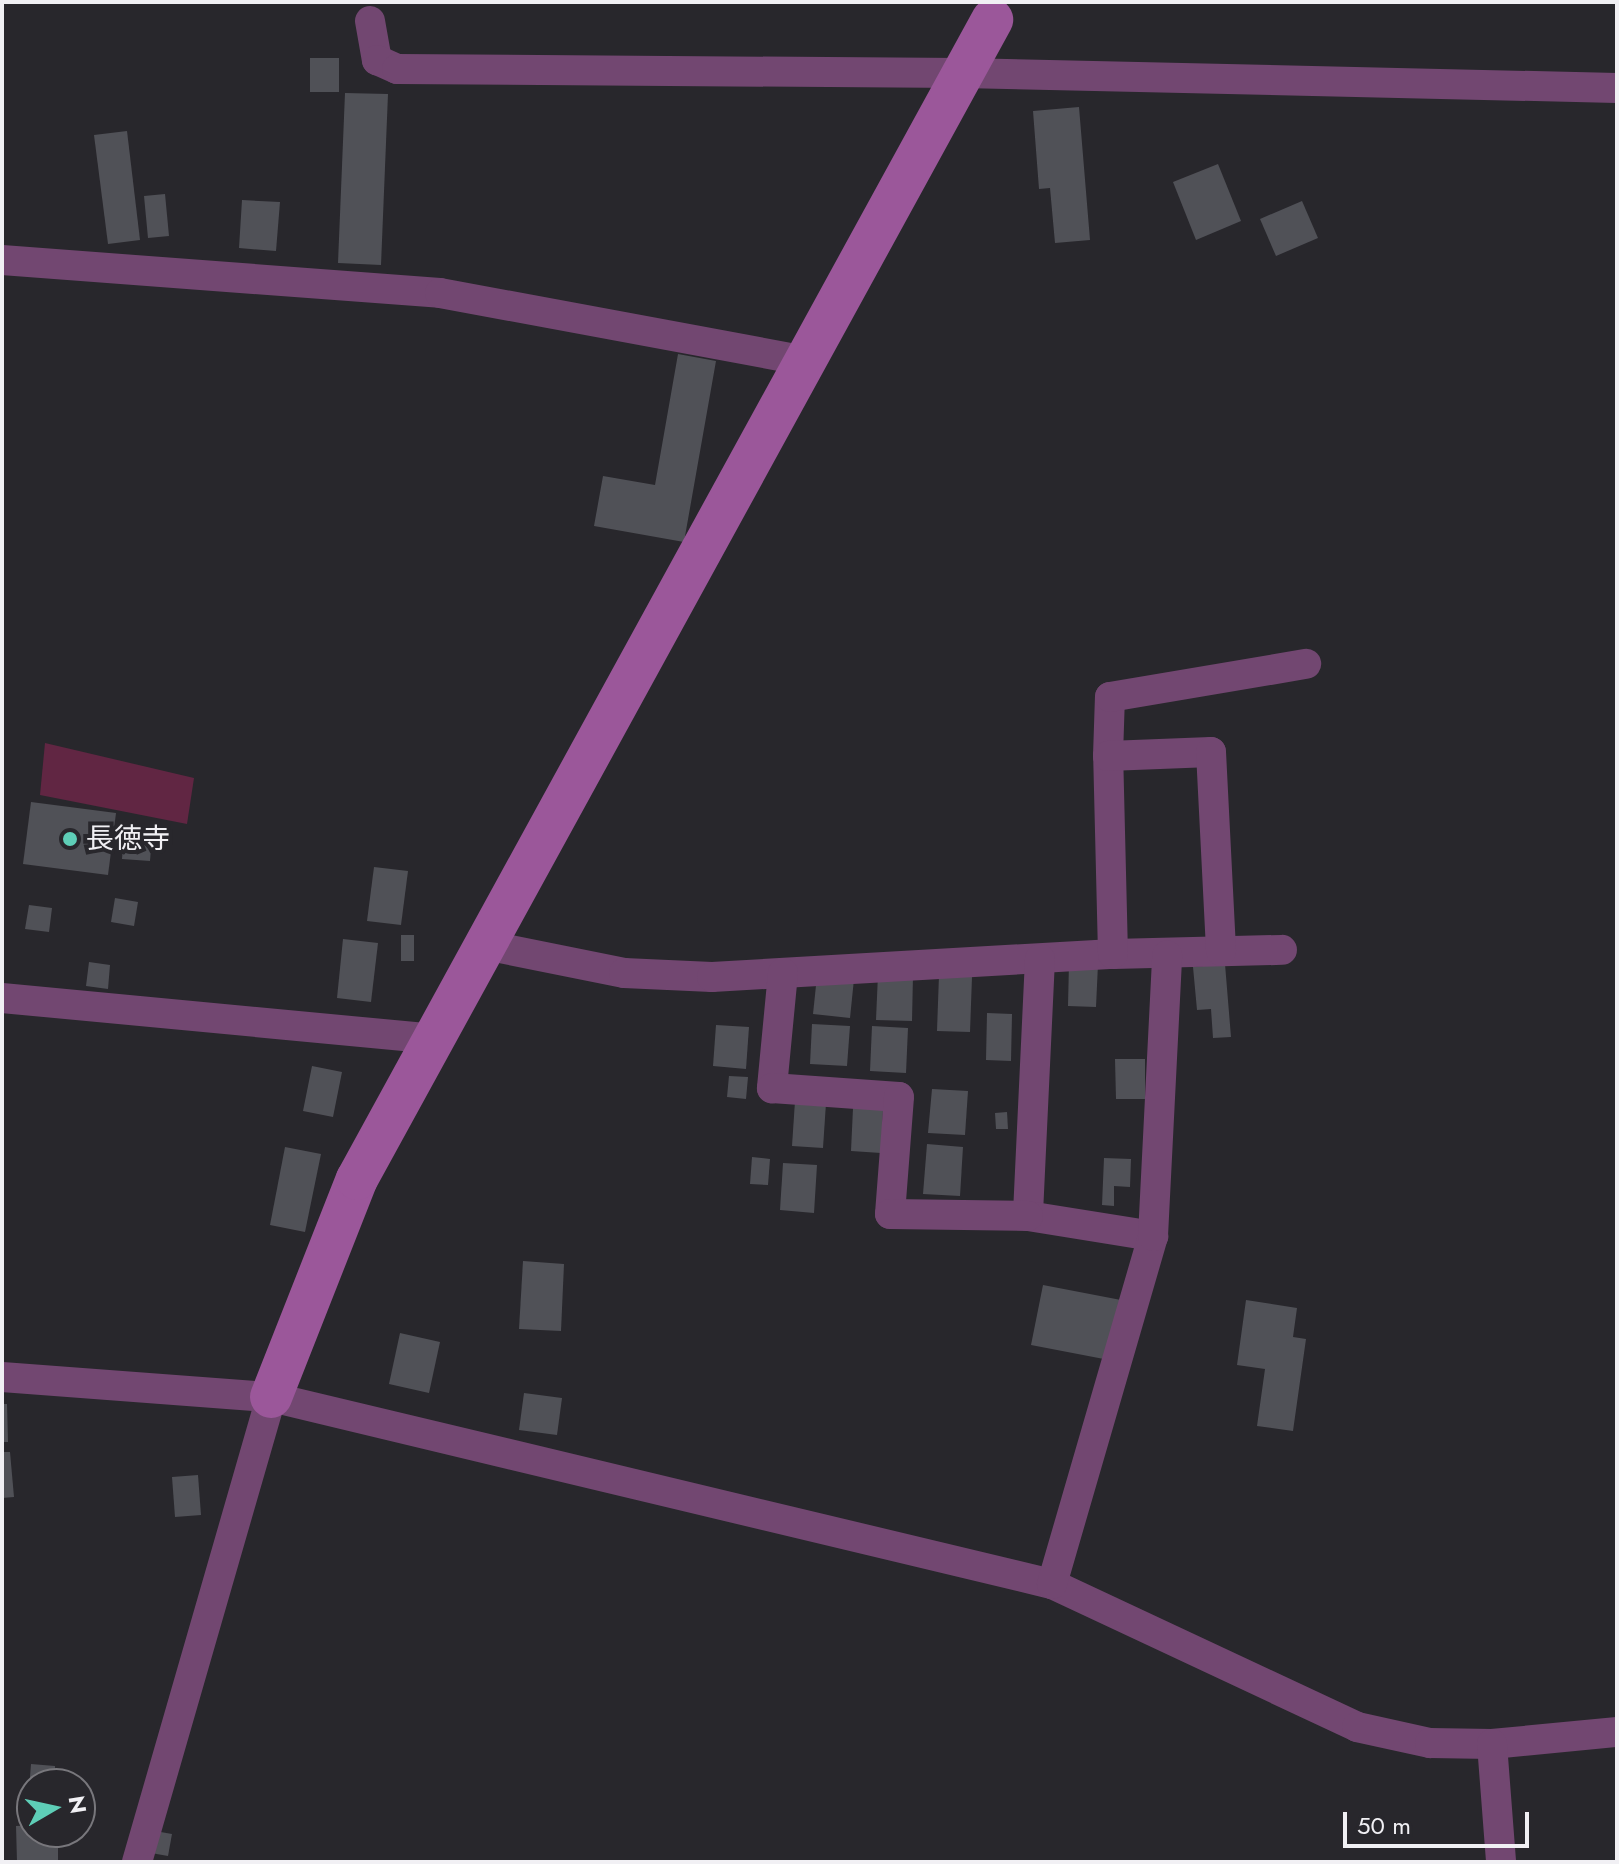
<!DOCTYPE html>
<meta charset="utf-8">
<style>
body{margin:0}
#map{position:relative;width:1619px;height:1864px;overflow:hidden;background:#28272c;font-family:Jost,"Noto Sans JP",sans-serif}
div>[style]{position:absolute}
.green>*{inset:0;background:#612643}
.building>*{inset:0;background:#505157}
.street>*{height:30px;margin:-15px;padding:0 15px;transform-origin:15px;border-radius:15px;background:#724771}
.secondary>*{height:42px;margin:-21px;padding:0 21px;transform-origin:21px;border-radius:21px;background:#9b579a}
.dots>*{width:22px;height:22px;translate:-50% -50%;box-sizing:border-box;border:4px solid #28272c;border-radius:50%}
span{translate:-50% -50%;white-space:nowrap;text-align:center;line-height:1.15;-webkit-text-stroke:8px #28272c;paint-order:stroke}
.poi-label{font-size:28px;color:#f1f0f4}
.left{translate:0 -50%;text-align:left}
.frame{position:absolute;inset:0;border:4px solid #f1f0f4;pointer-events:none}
.north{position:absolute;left:16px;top:1768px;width:80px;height:80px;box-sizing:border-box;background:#28272c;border:2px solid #78777c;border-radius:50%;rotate:81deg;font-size:22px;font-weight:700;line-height:32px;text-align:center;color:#f1f0f4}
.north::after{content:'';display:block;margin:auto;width:28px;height:36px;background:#5eceb7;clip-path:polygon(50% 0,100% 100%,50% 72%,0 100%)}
.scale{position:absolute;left:1343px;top:1812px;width:186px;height:36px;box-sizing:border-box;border:4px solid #f1f0f4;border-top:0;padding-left:10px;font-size:24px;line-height:28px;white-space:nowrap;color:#f1f0f4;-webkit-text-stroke:6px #28272c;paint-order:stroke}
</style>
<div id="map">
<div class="green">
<i style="clip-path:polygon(45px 743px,194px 778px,187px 824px,40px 795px)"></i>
</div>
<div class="building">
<i style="clip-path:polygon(310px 58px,339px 58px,339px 92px,310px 92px)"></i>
<i style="clip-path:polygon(345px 93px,388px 94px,381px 265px,338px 263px)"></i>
<i style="clip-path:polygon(1079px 107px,1090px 240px,1055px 243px,1050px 188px,1039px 189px,1033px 111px)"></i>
<i style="clip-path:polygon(127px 131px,140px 240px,108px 244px,94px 135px)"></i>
<i style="clip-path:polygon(1218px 164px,1241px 221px,1196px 240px,1173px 182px)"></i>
<i style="clip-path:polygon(165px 194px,169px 236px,148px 238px,144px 196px)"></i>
<i style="clip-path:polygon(242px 200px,280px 202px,276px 251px,239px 248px)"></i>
<i style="clip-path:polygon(1302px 201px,1318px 238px,1276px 256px,1260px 219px)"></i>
<i style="clip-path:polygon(678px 354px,716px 361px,684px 542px,594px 526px,603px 476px,655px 485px)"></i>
<i style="clip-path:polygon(31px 802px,116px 813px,108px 875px,23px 864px)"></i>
<i style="clip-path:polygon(124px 833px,152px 835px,150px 861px,122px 859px)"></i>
<i style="clip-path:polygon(374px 867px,408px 871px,401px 925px,367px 921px)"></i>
<i style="clip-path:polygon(115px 898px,138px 902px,134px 926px,111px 922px)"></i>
<i style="clip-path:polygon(29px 905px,52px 908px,49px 932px,25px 929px)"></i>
<i style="clip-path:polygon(401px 935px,414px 935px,414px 961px,401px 961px)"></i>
<i style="clip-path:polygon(343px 939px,378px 943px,371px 1002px,337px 998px)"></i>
<i style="clip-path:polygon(89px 962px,110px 965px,108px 989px,86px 986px)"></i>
<i style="clip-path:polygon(1069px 963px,1098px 964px,1096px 1007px,1068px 1006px)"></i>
<i style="clip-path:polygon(1225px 964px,1231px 1037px,1213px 1038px,1211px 1009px,1197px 1010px,1193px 967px)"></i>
<i style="clip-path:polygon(878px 974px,913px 975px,912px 1021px,876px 1020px)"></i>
<i style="clip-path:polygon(939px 975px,972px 977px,970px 1032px,937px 1031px)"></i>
<i style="clip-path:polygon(817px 976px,854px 979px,850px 1018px,813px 1014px)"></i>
<i style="clip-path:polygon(987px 1013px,1012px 1014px,1011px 1061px,986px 1060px)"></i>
<i style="clip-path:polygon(812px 1024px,850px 1026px,847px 1066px,810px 1064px)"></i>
<i style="clip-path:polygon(716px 1025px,749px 1027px,746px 1069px,713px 1066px)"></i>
<i style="clip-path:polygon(872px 1026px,908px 1028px,906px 1073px,870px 1071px)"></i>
<i style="clip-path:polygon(1115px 1059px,1145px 1059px,1145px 1099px,1116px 1099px)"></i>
<i style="clip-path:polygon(312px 1066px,342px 1072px,333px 1117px,303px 1111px)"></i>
<i style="clip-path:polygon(729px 1076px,748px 1077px,746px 1099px,727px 1097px)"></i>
<i style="clip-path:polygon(932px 1089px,968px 1091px,965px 1135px,928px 1133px)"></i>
<i style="clip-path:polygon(795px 1101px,826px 1103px,823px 1148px,792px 1146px)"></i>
<i style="clip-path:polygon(853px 1108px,883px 1110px,881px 1153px,851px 1151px)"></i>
<i style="clip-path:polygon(1007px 1112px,1008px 1129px,996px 1129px,995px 1113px)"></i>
<i style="clip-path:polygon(927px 1144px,963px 1147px,960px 1196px,923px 1194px)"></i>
<i style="clip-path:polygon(285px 1147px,321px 1154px,305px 1232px,270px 1225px)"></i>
<i style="clip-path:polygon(752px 1157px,770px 1159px,768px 1185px,750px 1184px)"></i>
<i style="clip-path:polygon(1104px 1158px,1131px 1159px,1130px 1187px,1114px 1186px,1114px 1206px,1102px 1205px)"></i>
<i style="clip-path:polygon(783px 1163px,817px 1165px,814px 1213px,780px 1210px)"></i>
<i style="clip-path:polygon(523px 1261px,564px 1264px,561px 1331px,519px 1329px)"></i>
<i style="clip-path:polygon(1043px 1285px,1121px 1300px,1109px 1360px,1031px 1345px)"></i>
<i style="clip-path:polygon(1246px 1300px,1297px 1308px,1293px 1337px,1306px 1339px,1293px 1431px,1257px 1426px,1265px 1369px,1237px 1365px)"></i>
<i style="clip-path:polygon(400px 1333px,440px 1342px,429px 1393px,389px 1384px)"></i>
<i style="clip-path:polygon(524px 1393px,562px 1398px,557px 1435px,519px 1430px)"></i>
<i style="clip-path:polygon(2px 1404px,7px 1404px,8px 1442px,2px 1442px)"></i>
<i style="clip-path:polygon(2px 1452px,10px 1452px,14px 1497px,2px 1498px)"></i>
<i style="clip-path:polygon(198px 1475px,201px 1515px,175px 1517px,172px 1477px)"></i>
<i style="clip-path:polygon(31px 1764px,55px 1766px,55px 1778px,72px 1779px,72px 1784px,32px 1784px,32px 1816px,27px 1816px)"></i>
<i style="clip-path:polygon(32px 1825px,32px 1832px,58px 1832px,58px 1862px,17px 1862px,16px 1826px)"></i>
<i style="clip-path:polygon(155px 1831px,172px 1834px,168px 1856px,151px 1853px)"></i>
</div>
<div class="street">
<i style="left:370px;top:21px;width:40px;rotate:80deg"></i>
<i style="left:377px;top:60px;width:22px;rotate:24deg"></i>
<i style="left:397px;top:69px;width:565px;rotate:0.41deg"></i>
<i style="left:962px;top:73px;width:655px;rotate:1.31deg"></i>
<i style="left:2px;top:260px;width:439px;rotate:4.3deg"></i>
<i style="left:440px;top:293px;width:367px;rotate:10.5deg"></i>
<i style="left:1108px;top:756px;width:59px;rotate:-88.1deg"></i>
<i style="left:1110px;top:697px;width:199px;rotate:-9.6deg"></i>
<i style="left:485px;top:945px;width:142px;rotate:11.4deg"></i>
<i style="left:624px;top:973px;width:88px;rotate:2.6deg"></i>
<i style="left:712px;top:977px;width:402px;rotate:-3.3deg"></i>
<i style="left:1113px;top:954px;width:169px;rotate:-1.4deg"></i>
<i style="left:1113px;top:954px;width:198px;rotate:-91.4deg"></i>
<i style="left:1108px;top:756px;width:103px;rotate:-2.2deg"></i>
<i style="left:1211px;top:752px;width:199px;rotate:87.1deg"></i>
<i style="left:1040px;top:959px;width:257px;rotate:92.7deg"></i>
<i style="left:1028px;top:1216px;width:127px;rotate:9.1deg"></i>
<i style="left:783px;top:973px;width:116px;rotate:95.5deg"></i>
<i style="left:772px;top:1088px;width:127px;rotate:4.1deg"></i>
<i style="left:899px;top:1097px;width:117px;rotate:94.4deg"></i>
<i style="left:890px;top:1214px;width:138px;rotate:0.8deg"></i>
<i style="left:2px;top:998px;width:433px;rotate:5.4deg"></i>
<i style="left:2px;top:1377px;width:270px;rotate:4.3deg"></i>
<i style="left:271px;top:1397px;width:803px;rotate:13.47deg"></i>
<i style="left:1052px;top:1584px;width:337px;rotate:25.1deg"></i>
<i style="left:1357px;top:1727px;width:75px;rotate:12.4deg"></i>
<i style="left:1430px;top:1743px;width:62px;rotate:0.9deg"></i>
<i style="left:1492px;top:1744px;width:126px;rotate:-5.5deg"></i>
<i style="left:1052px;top:1584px;width:362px;rotate:-73.8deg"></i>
<i style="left:1153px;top:1236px;width:281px;rotate:-87.1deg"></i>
<i style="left:1492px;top:1744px;width:118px;rotate:85.6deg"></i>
<i style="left:137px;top:1862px;width:484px;rotate:-73.9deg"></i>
</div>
<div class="secondary">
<i style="left:271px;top:1397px;width:234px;rotate:-68.5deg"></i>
<i style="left:357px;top:1179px;width:1322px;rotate:-61.28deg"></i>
</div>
<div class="dots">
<i style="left:70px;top:839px;background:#5eceb7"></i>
</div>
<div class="poi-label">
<span class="left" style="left:86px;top:839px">長徳寺</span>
</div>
<div class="frame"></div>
<div class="north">N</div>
<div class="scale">50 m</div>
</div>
